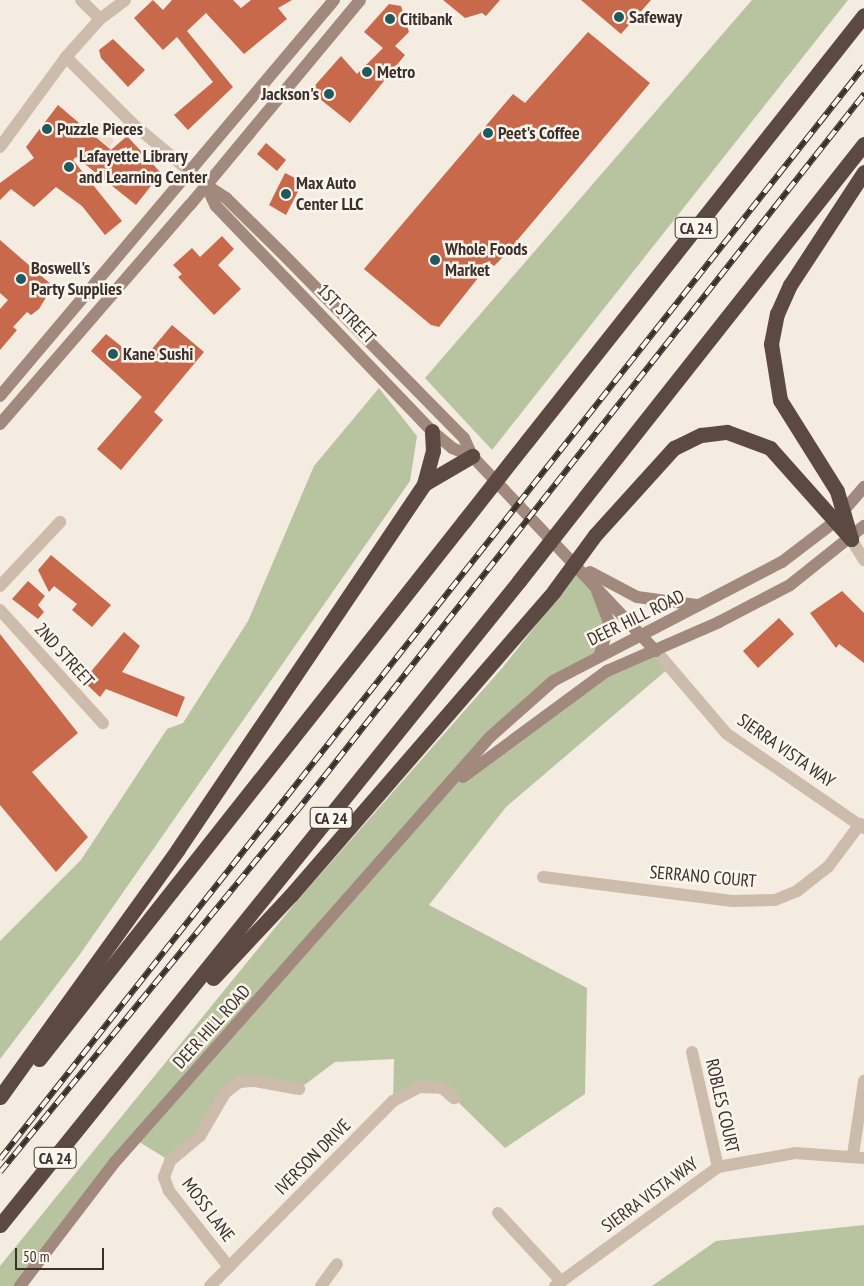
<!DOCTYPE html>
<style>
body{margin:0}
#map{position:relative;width:864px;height:1286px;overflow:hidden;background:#f4ebe1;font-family:"PT Sans Narrow",sans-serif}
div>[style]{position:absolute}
.green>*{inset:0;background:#b8c4a0}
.plaza>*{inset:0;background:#ecdcc8}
.building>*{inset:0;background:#c8694b}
.street>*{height:12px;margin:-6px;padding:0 6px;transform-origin:6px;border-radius:6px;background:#cdbbac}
.secondary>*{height:12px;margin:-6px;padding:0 6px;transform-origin:6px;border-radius:6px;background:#a18a7d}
.highway>*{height:15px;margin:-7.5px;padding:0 7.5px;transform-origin:7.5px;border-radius:7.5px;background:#5c4a42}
.rail>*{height:5.5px;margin-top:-2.75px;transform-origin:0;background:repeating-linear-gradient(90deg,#fbf5ee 0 11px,#3b302b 0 22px);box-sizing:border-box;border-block:1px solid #3b302b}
.highway-bridge>*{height:15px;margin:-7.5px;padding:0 7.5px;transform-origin:7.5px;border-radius:7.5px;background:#5c4a42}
.dots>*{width:14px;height:14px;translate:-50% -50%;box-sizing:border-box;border:2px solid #fbf5ee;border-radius:50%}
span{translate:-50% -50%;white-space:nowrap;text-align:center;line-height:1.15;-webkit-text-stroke:5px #fbf5ee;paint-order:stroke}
.shield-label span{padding:1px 4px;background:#fbf5ee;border:1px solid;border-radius:4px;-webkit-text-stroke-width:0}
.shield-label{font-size:16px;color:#3b302b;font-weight:700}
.poi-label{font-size:18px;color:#3b302b;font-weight:700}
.left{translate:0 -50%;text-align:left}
.right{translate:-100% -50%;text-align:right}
.street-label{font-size:18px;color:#3b302b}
.scale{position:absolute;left:15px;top:1248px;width:89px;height:22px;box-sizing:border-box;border:2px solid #3b302b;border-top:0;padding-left:6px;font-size:15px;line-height:18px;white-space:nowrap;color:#3b302b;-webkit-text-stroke:4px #fbf5ee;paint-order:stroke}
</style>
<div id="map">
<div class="green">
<i style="clip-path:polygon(752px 0,848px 0,492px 450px,425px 378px)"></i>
<i style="clip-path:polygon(379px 388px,417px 436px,410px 481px,78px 957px,0 1059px,0 941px,81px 860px,167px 729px,183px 723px,248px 621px,314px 466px)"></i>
<i style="clip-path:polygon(581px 568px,609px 623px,600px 654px,553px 681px,441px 795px,568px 696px,656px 651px,669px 668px,506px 807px,429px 905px,587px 988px,585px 1094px,505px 1148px,454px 1098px,419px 1087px,393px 1101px,394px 1059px,335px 1062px,299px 1089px,239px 1082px,170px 1161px,136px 1140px,20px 1286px,0 1286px,0 1266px,296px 902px,503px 667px)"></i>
<i style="clip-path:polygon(864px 1225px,864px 1286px,652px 1286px,716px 1241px)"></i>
</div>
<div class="plaza">
<i style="clip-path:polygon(99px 123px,114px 141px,109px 147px,91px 131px)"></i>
</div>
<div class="building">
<i style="clip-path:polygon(153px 0,163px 10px,172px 0,233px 0,241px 8px,251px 0,292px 0,278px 8px,287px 19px,244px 54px,206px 13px,187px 31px,233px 87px,188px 130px,174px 115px,213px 82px,177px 37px,163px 50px,134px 18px)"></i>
<i style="clip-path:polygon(443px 0,500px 0,486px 16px,482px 13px,465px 18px)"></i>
<i style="clip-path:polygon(581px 0,651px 0,621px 34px)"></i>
<i style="clip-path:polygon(389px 4px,401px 6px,409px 32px,395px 46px,405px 55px,350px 123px,310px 91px,341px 56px,357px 74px,383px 48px,364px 32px)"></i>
<i style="clip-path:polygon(588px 32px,650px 83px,504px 256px,494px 266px,490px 263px,439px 327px,431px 325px,364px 269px,513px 94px,525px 103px)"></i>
<i style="clip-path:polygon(113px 39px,145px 70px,128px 87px,101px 58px,99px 50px)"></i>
<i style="clip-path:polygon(58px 105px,111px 150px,127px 136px,161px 173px,136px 205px,76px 157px,73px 160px,122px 221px,105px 235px,82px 206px,56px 187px,34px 207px,11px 189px,0 200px,0 183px,34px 158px,26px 147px)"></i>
<i style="clip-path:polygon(266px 143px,286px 160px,277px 171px,257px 154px)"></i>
<i style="clip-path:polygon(285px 173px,303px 182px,286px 215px,269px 205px)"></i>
<i style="clip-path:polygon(222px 236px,234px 249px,218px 265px,241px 289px,214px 315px,178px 277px,182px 274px,173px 265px,192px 248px,200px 257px)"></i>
<i style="clip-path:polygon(0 240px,53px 286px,39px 309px,31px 315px,27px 312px,13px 327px,17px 330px,0 350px,0 309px,8px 300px,0 293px)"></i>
<i style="clip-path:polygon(172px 325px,204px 352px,154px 412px,163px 420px,121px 470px,97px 449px,142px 397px,91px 351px,106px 334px,141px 362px)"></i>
<i style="clip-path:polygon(51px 555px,111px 605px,92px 627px,72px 610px,77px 604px,54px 586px,49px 592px,38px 570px)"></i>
<i style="clip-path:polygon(28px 581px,45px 596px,38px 605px,44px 612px,38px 619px,12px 599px)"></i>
<i style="clip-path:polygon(842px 591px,864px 613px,864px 663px,839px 644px,836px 648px,810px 613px)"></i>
<i style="clip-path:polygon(779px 618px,794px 634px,758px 668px,743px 651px)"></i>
<i style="clip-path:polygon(124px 632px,140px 646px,122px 672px,185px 697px,177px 717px,106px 689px,100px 697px,83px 681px)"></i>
<i style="clip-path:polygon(0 634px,78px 733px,32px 772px,88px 837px,56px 872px,0 805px)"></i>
</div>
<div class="street">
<i style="left:81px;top:0;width:27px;rotate:45deg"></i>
<i style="left:66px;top:57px;width:93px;rotate:45deg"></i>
<i style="left:132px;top:123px;width:97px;rotate:40deg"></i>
<i style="left:0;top:147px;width:112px;rotate:-53.7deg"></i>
<i style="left:66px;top:57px;width:51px;rotate:-48.2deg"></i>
<i style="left:100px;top:19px;width:31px;rotate:-37deg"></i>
<i style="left:851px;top:539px;width:25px;rotate:58deg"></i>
<i style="left:0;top:586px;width:88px;rotate:-46.8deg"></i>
<i style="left:0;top:610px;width:153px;rotate:47.7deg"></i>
<i style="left:656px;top:651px;width:109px;rotate:49.5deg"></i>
<i style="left:727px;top:734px;width:166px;rotate:34.5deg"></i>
<i style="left:543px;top:877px;width:191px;rotate:7.2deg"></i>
<i style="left:732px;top:901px;width:43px;rotate:-1.3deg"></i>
<i style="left:775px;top:900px;width:24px;rotate:-22deg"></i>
<i style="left:797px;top:891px;width:39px;rotate:-38deg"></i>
<i style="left:828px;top:867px;width:54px;rotate:-53.3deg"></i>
<i style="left:692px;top:1052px;width:118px;rotate:77.3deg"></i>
<i style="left:853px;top:1155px;width:75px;rotate:-81.5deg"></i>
<i style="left:498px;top:1213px;width:93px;rotate:47.2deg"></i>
<i style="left:229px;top:1267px;width:97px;rotate:-128.3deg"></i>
<i style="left:169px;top:1191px;width:15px;rotate:-110deg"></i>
<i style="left:164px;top:1177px;width:17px;rotate:-69deg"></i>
<i style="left:170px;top:1161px;width:39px;rotate:-40deg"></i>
<i style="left:200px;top:1136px;width:50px;rotate:-59.8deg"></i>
<i style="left:225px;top:1093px;width:18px;rotate:-38deg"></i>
<i style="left:239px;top:1082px;width:16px;rotate:-4deg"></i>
<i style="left:255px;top:1081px;width:45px;rotate:10.3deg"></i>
<i style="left:210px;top:1286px;width:260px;rotate:-45.3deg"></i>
<i style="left:393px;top:1101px;width:30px;rotate:-28deg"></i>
<i style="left:419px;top:1087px;width:23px;rotate:2deg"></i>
<i style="left:442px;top:1088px;width:16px;rotate:40deg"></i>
<i style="left:321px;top:1286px;width:27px;rotate:-54deg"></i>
<i style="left:555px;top:1286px;width:202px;rotate:-36.1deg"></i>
<i style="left:718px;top:1167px;width:78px;rotate:-10.3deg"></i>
<i style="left:795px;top:1153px;width:69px;rotate:4.1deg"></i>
</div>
<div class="secondary">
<i style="left:206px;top:185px;width:24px;rotate:33deg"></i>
<i style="left:226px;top:198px;width:77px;rotate:44.5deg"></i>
<i style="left:281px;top:252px;width:261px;rotate:45.5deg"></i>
<i style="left:464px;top:438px;width:20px;rotate:66deg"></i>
<i style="left:472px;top:456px;width:268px;rotate:46.7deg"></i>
<i style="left:206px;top:185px;width:23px;rotate:65deg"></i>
<i style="left:216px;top:206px;width:312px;rotate:46.2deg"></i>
<i style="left:432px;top:431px;width:26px;rotate:40deg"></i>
<i style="left:452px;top:448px;width:22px;rotate:22deg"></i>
<i style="left:0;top:396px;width:518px;rotate:-49.85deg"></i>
<i style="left:0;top:424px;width:290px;rotate:-49.1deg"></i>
<i style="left:190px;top:205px;width:266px;rotate:-50.3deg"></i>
<i style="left:590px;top:572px;width:53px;rotate:28deg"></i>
<i style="left:637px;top:597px;width:62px;rotate:7.5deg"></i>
<i style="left:597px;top:591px;width:34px;rotate:69deg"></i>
<i style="left:609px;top:623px;width:32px;rotate:106deg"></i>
<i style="left:463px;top:777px;width:179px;rotate:-36.4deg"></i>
<i style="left:607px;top:671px;width:122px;rotate:-23.6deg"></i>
<i style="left:719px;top:622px;width:80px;rotate:-27.5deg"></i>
<i style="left:790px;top:585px;width:95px;rotate:-38.6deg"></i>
<i style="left:20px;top:1286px;width:155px;rotate:-52.6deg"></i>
<i style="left:114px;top:1163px;width:568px;rotate:-48.57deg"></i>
<i style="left:490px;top:737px;width:84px;rotate:-41.6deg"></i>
<i style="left:553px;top:681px;width:258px;rotate:-27.5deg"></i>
<i style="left:782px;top:562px;width:64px;rotate:-37.4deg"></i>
<i style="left:833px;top:523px;width:48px;rotate:-49.3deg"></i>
</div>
<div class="highway">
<i style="left:527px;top:441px;width:543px;rotate:-51.65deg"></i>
<i style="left:424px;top:484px;width:56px;rotate:-30.3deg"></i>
<i style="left:585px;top:497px;width:450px;rotate:-51.7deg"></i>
<i style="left:595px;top:535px;width:118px;rotate:-47.8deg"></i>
<i style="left:674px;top:448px;width:30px;rotate:-26deg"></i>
<i style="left:701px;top:435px;width:26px;rotate:-7deg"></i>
<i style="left:727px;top:432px;width:46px;rotate:20.4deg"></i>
<i style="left:770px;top:448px;width:122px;rotate:48.3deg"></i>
<i style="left:851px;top:539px;width:50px;rotate:-106.3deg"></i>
<i style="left:837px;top:491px;width:107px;rotate:-122.1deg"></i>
<i style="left:780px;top:400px;width:57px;rotate:-99.1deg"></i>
<i style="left:771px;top:344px;width:31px;rotate:-79deg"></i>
<i style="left:777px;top:314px;width:32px;rotate:-66deg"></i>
<i style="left:790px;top:285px;width:135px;rotate:-56.8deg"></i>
<i style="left:213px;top:978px;width:114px;rotate:-46.8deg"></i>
<i style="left:291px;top:895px;width:402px;rotate:-49.1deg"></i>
<i style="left:39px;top:1059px;width:686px;rotate:-51.69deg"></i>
<i style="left:0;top:1097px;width:305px;rotate:-54.3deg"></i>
<i style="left:178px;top:849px;width:440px;rotate:-56deg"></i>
<i style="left:424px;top:484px;width:34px;rotate:-75deg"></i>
<i style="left:433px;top:451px;width:20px;rotate:-93deg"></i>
<i style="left:0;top:1225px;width:827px;rotate:-51.13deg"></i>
</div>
<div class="rail">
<i style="left:0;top:1159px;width:1393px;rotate:-51.67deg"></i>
<i style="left:0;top:1172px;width:466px;rotate:-50.6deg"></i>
<i style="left:296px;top:812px;width:916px;rotate:-51.65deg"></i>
</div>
<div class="highway-bridge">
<i style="left:464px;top:521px;width:102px;rotate:-51.8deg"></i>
<i style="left:519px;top:581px;width:107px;rotate:-51.8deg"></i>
<i style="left:554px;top:591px;width:69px;rotate:-53.8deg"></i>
</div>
<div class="dots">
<i style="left:619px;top:17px;background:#1f5a5e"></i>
<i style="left:390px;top:19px;background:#1f5a5e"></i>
<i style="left:367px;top:72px;background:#1f5a5e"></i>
<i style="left:329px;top:94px;background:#1f5a5e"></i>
<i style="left:47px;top:129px;background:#1f5a5e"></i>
<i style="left:488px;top:133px;background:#1f5a5e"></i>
<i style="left:69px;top:167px;background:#1f5a5e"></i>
<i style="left:286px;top:194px;background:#1f5a5e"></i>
<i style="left:435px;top:260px;background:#1f5a5e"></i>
<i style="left:21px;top:279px;background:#1f5a5e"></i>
<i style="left:113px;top:354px;background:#1f5a5e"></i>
</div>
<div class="shield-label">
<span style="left:696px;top:228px">CA 24</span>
<span style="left:331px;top:818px">CA 24</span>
<span style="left:55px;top:1158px">CA 24</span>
</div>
<div class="poi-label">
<span class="left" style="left:629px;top:17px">Safeway</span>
<span class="left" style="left:400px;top:19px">Citibank</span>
<span class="left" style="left:377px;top:72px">Metro</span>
<span class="right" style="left:319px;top:94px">Jackson's</span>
<span class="left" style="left:57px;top:129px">Puzzle Pieces</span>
<span class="left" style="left:498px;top:133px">Peet's Coffee</span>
<span class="left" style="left:79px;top:167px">Lafayette Library<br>and Learning Center</span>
<span class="left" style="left:296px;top:194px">Max Auto<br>Center LLC</span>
<span class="left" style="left:445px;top:260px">Whole Foods<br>Market</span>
<span class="left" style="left:31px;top:279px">Boswell's<br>Party Supplies</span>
<span class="left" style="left:123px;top:354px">Kane Sushi</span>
</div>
<div class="street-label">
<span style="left:346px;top:314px;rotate:46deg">1ST STREET</span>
<span style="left:636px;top:618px;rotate:-26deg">DEER HILL ROAD</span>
<span style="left:64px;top:655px;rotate:48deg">2ND STREET</span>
<span style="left:786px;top:751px;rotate:35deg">SIERRA VISTA WAY</span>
<span style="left:703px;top:877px;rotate:5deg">SERRANO COURT</span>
<span style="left:212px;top:1027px;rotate:-48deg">DEER HILL ROAD</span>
<span style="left:722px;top:1106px;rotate:77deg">ROBLES COURT</span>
<span style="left:313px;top:1157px;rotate:-45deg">IVERSON DRIVE</span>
<span style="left:650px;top:1195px;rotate:-36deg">SIERRA VISTA WAY</span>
<span style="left:208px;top:1210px;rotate:53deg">MOSS LANE</span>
</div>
<div class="scale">50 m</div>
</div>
